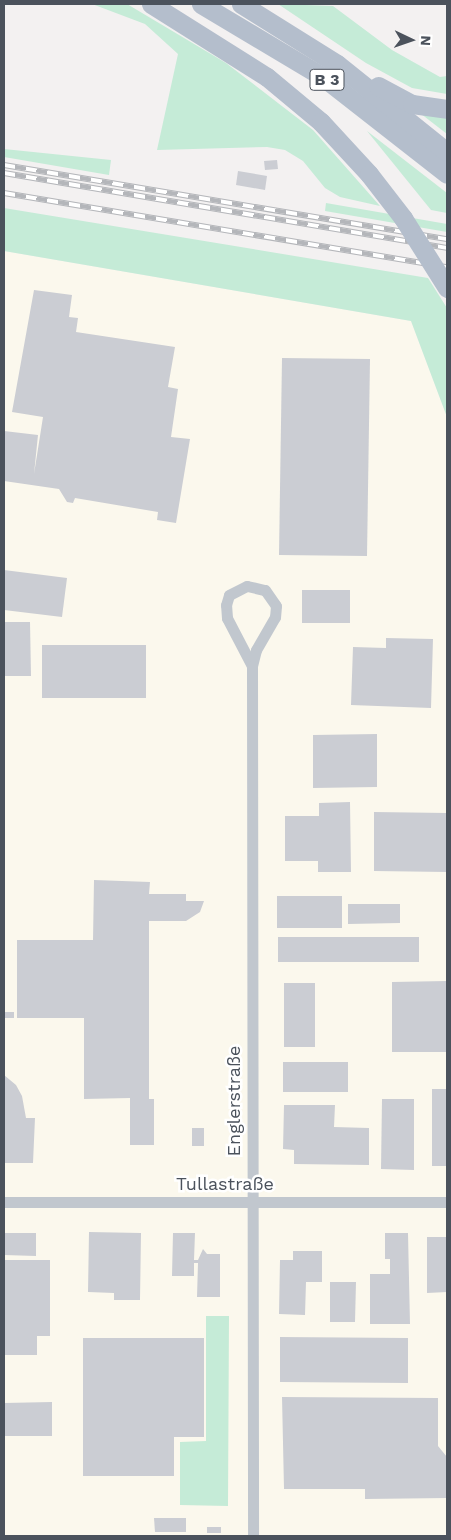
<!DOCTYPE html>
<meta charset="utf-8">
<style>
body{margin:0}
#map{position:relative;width:451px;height:1540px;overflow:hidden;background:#f3f1f1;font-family:"Work Sans",sans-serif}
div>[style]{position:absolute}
.commercial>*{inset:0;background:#fbf8ed}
.green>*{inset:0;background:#c5ebd7}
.building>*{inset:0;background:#cbcdd3}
.street>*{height:11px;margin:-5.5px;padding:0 5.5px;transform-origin:5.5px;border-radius:5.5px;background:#c1c7ce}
.primary>*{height:19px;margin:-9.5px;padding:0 9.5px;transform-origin:9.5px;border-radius:9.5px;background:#b4becc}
.rail>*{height:5.5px;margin-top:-2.75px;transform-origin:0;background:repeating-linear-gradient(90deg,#fff 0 11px,#b4b6ba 0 22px);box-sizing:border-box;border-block:1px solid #b4b6ba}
.primary-bridge>*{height:19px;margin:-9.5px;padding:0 9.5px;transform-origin:9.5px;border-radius:9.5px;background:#b4becc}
span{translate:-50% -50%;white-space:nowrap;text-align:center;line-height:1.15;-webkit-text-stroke:5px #fff;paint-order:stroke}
.shield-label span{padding:1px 4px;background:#fff;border:1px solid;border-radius:4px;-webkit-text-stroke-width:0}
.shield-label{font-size:16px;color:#4b525c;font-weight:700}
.street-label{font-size:18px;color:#4b525c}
.frame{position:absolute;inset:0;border:5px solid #4b525c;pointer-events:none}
.north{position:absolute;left:386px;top:15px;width:50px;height:50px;-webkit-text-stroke:4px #fff;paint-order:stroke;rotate:93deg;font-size:14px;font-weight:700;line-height:20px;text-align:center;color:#4b525c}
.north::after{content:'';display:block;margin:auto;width:18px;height:22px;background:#4b525c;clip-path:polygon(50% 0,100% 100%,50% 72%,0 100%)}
</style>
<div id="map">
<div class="commercial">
<i style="clip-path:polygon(4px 251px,411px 321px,447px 417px,447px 1536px,4px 1536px)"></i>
</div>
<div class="green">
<i style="clip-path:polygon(92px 4px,127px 4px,226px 63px,313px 130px,380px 206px,340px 197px,325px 188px,303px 161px,285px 150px,267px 147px,157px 150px,178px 54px,145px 24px)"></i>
<i style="clip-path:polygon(278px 4px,333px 6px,392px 50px,440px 77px,447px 76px,447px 94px,412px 88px,366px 63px)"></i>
<i style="clip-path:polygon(416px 110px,447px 115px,447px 134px)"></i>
<i style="clip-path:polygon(367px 131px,447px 193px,447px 213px,431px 210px)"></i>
<i style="clip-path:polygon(4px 149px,111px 160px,109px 175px,4px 157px)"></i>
<i style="clip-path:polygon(326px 203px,447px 224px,447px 232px,325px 211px)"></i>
<i style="clip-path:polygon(4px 208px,428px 278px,447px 308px,447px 417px,411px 321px,4px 251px)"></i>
<i style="clip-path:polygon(206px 1316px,229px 1316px,228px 1506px,180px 1505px,180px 1442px,206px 1441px)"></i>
</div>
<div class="building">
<i style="clip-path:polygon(277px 160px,278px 169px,265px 170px,264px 161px)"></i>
<i style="clip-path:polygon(238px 171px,267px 176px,265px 190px,236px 185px)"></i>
<i style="clip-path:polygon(34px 290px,72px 295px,69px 317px,78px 318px,76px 332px,175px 347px,168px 387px,178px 389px,171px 437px,190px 439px,176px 523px,157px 520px,158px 512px,75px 498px,73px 503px,67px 502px,59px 489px,4px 481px,4px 431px,38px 435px,34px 474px,43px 417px,12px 412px)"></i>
<i style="clip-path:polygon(282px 358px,370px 359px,367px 556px,279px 555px)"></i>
<i style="clip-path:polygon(4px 570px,67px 578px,62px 617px,4px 610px)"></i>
<i style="clip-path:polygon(302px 590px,350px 590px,350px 623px,302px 623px)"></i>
<i style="clip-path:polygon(4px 622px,30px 622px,31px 676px,4px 676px)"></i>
<i style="clip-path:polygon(386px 638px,433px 639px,431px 708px,351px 705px,353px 647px,386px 648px)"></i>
<i style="clip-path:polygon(42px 645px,146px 645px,146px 698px,42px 698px)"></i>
<i style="clip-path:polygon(377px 734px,377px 787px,313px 788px,313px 735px)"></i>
<i style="clip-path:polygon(350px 802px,351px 872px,318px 872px,318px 861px,285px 861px,285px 816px,319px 816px,319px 803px)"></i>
<i style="clip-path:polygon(374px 812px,447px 813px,447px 872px,374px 871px)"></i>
<i style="clip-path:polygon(94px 880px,150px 882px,149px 894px,186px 894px,186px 901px,204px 901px,200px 912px,186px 921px,149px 921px,149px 1099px,154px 1099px,154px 1145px,130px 1145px,130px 1098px,84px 1099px,84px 1018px,17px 1018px,17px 940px,93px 940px)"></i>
<i style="clip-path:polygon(277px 896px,342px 896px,342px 928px,277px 928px)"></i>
<i style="clip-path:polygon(348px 904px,400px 904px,400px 923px,348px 924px)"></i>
<i style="clip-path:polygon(278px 937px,419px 937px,419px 962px,278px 962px)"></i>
<i style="clip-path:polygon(447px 981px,447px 1052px,392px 1052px,392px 982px)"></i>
<i style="clip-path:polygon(284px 983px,315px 983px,315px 1047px,284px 1047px)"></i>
<i style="clip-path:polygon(4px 1012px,14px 1012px,14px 1018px,4px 1018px)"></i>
<i style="clip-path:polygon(283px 1062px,348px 1062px,348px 1092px,283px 1092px)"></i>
<i style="clip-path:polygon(4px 1075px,16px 1085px,22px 1096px,26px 1118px,35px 1118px,33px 1163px,4px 1163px)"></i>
<i style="clip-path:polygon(432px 1089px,447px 1089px,447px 1166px,432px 1166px)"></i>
<i style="clip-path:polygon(382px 1099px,414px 1099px,414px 1170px,381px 1169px)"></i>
<i style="clip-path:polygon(284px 1105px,335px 1105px,334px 1127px,369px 1128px,369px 1165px,294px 1164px,294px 1150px,283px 1149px)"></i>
<i style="clip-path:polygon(192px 1128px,204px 1128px,204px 1146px,192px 1146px)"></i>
<i style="clip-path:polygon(89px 1232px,141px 1233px,140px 1300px,114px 1300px,114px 1293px,88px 1292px)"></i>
<i style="clip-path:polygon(4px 1233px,36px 1233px,36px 1256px,4px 1255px)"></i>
<i style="clip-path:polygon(173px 1233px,195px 1233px,194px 1260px,198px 1260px,203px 1249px,207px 1254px,220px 1254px,220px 1297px,197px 1297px,198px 1263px,194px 1263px,194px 1276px,172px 1276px)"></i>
<i style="clip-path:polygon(385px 1233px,408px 1233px,410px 1324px,370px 1324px,370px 1274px,390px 1274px,390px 1259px,385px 1259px)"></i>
<i style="clip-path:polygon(427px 1237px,447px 1237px,447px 1292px,427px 1293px)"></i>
<i style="clip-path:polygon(293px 1251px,322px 1251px,322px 1282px,306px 1282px,305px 1315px,279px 1314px,280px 1260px,293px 1260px)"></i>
<i style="clip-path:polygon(4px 1260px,50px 1260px,50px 1336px,37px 1336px,37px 1355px,4px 1355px)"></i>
<i style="clip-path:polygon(330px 1282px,356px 1282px,355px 1322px,330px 1322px)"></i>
<i style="clip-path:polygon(280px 1337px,408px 1338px,408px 1383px,280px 1382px)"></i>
<i style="clip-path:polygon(83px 1338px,204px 1338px,204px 1437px,174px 1437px,174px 1476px,83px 1476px)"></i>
<i style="clip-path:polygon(282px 1397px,438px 1398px,438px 1446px,447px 1457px,447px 1498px,365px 1499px,365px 1489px,284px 1489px)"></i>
<i style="clip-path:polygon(52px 1402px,52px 1436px,4px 1436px,4px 1403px)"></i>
<i style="clip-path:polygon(154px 1518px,186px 1518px,186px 1532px,155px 1532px)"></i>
<i style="clip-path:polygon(207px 1527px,221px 1527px,221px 1533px,207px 1533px)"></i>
</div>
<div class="street">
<i style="left:252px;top:666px;width:54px;rotate:-117.5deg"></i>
<i style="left:227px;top:618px;width:13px;rotate:-94deg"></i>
<i style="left:226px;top:605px;width:10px;rotate:-73deg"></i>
<i style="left:229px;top:595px;width:20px;rotate:-27deg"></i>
<i style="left:247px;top:586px;width:18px;rotate:13deg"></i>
<i style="left:265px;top:590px;width:19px;rotate:55deg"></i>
<i style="left:276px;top:606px;width:11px;rotate:95deg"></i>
<i style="left:275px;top:617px;width:38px;rotate:120deg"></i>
<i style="left:256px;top:650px;width:16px;rotate:104deg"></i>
<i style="left:252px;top:666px;width:870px;rotate:89.93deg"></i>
<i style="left:4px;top:1202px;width:443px"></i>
</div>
<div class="primary">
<i style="left:151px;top:4px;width:137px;rotate:32.2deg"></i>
<i style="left:267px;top:77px;width:70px;rotate:39.8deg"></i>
<i style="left:321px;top:122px;width:71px;rotate:47.3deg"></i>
<i style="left:201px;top:4px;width:142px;rotate:30.9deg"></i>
<i style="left:323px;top:77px;width:157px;rotate:38deg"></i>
<i style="left:241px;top:4px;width:113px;rotate:32deg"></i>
<i style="left:337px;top:64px;width:141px;rotate:38.7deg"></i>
<i style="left:378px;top:86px;width:38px;rotate:28deg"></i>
<i style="left:412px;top:104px;width:35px;rotate:8deg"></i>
</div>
<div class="rail">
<i style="left:4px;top:165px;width:449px;rotate:9.5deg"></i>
<i style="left:4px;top:173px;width:449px;rotate:9.6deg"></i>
<i style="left:4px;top:193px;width:449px;rotate:9.5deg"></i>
</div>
<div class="primary-bridge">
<i style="left:369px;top:174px;width:56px;rotate:52.3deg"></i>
<i style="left:403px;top:218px;width:83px;rotate:57.8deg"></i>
</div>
<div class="shield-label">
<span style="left:327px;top:80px">B 3</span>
</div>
<div class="street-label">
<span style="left:234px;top:1101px;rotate:-90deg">Englerstraße</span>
<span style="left:225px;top:1184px">Tullastraße</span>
</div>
<div class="frame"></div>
<div class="north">N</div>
</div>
